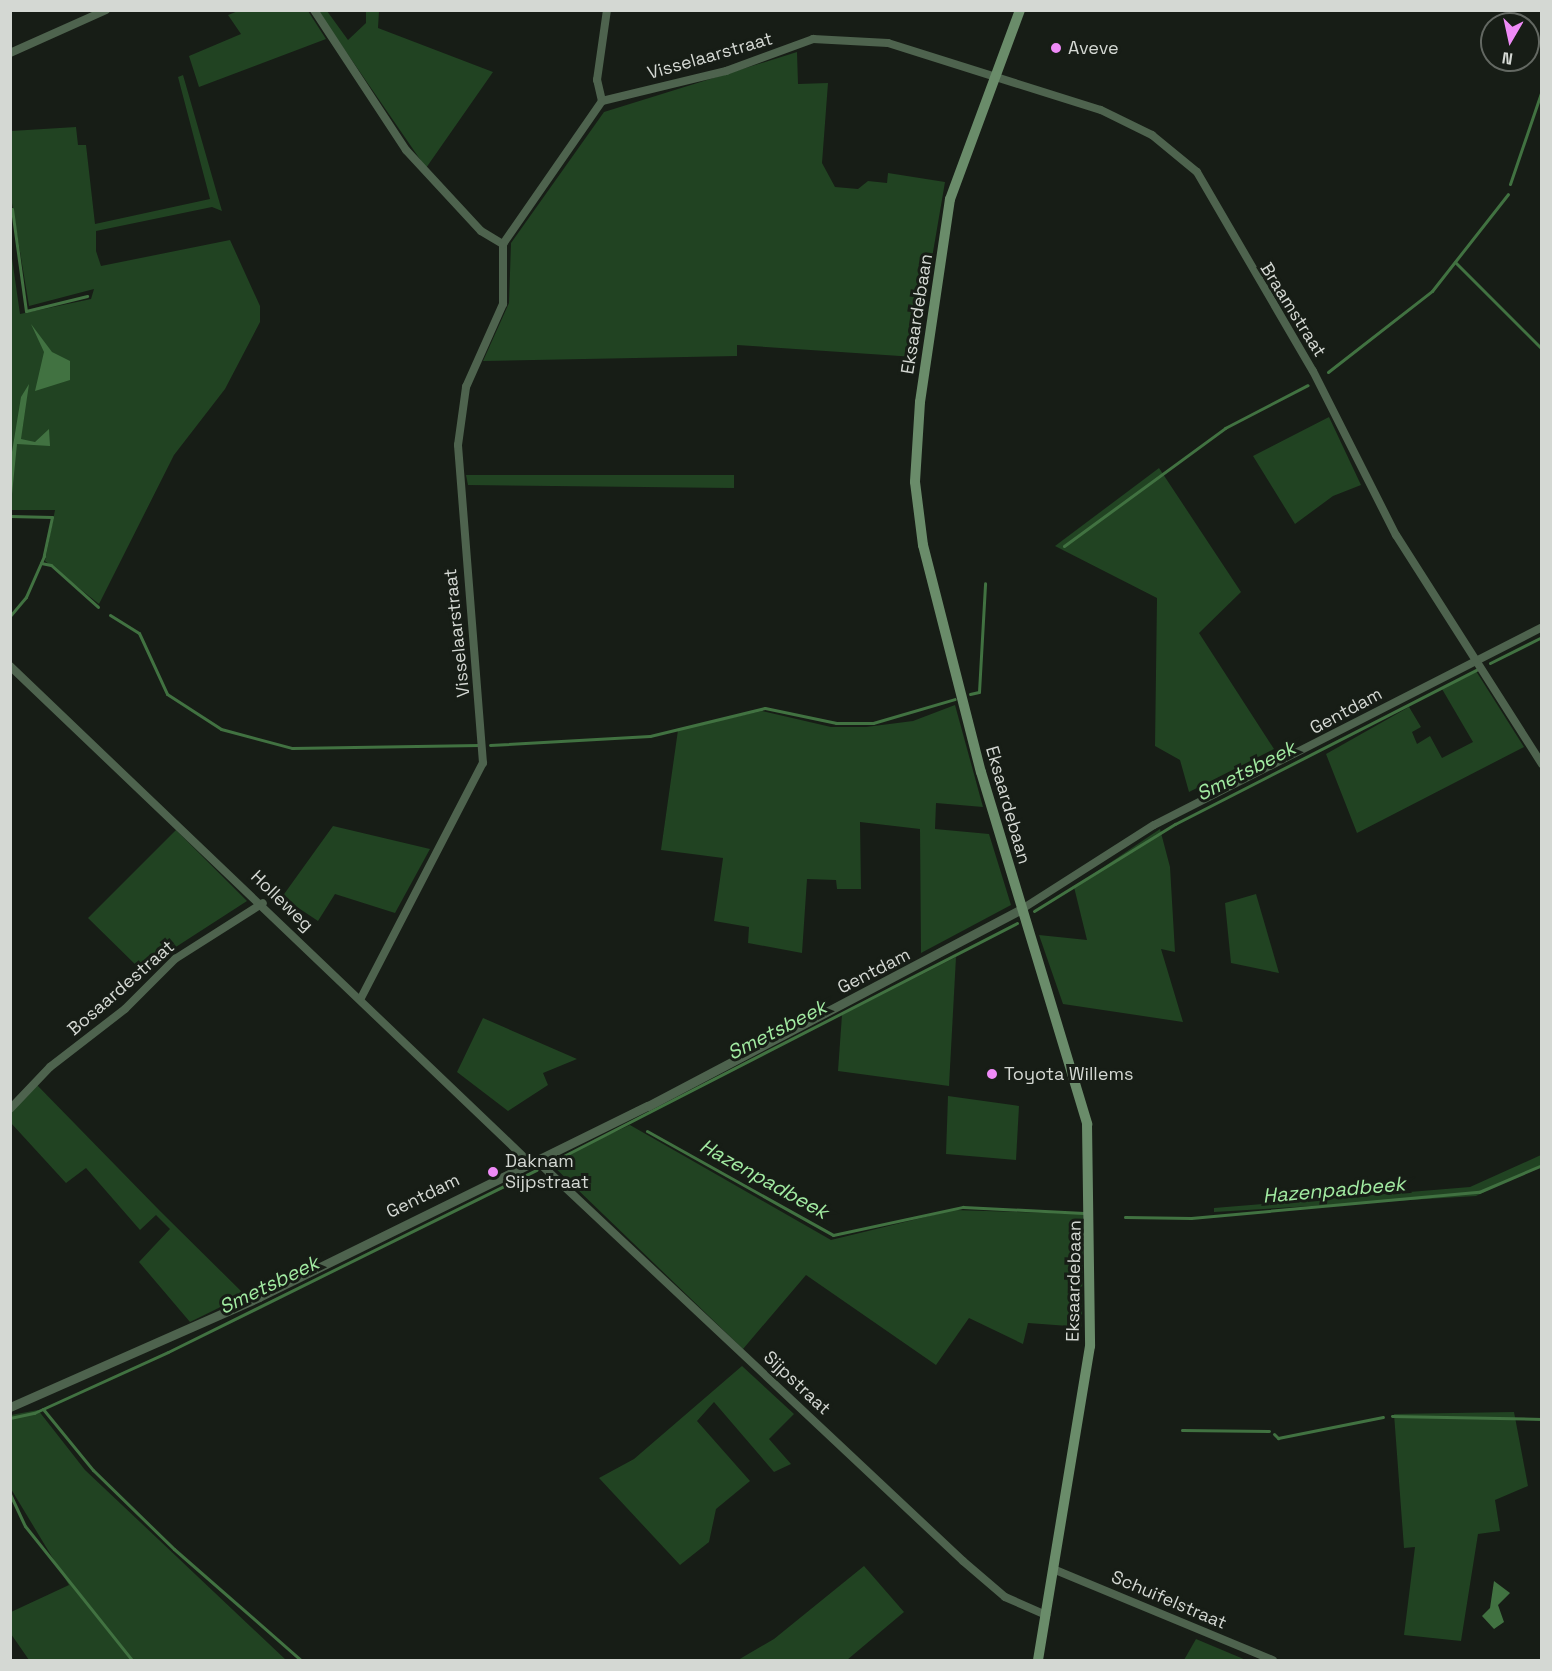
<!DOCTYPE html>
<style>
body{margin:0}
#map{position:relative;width:1552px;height:1671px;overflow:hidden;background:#171d16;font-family:"Space Grotesk",sans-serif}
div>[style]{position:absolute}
.green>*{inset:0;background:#214322}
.water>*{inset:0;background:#417241}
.stream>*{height:3px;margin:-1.5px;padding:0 1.5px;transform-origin:1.5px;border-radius:1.5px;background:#417241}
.minor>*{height:8px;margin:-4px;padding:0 4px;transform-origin:4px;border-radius:4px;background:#4e634e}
.tertiary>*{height:9px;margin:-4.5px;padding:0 4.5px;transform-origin:4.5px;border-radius:4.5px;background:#4e634e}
.secondary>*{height:10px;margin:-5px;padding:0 5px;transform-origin:5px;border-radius:5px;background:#6a8c6a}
.dots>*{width:16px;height:16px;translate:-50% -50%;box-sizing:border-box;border:3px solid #171d16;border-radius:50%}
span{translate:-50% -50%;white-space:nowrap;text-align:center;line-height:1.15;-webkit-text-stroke:6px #171d16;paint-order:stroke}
.poi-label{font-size:18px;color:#d4d8d3}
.left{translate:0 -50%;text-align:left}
.street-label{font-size:18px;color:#d4d8d3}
.water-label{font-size:20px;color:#a2eba2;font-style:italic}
.frame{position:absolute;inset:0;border:12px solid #d4d8d3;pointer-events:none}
.north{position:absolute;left:1480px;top:12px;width:60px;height:60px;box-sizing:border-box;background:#171d16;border:2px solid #636862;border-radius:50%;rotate:189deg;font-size:16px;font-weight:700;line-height:24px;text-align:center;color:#d4d8d3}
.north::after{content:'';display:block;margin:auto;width:21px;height:27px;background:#ef8bf7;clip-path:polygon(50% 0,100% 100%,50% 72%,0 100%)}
</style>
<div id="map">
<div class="green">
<i style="clip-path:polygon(238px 11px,308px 11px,326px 39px,199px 87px,189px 56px,241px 34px,228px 15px)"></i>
<i style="clip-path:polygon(318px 11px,327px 11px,348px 40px,366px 23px,366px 11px,379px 11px,378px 28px,493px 72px,426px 168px)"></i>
<i style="clip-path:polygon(797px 52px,798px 84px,828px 83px,822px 163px,835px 187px,858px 189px,868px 181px,887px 183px,888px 173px,945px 182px,915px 357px,737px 345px,737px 356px,483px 361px,509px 303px,511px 243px,604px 112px)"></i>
<i style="clip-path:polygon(183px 75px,222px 211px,212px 207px,96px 231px,96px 251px,101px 266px,230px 240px,260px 306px,260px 322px,225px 389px,174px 455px,99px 604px,45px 561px,55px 510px,11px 510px,10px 244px,20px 314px,91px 299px,94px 289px,29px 306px,11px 197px,11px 131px,76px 127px,78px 145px,86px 145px,95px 224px,210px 199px,178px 77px)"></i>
<i style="clip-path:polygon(1329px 417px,1361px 485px,1333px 496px,1295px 524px,1253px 456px)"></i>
<i style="clip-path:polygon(1159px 468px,1241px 592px,1199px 633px,1274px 749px,1189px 792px,1180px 760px,1155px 746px,1157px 598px,1055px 546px)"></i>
<i style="clip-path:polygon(466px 475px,734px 475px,734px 488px,468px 485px)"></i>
<i style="clip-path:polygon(1476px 671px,1524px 747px,1357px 833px,1326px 754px,1409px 707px,1421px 727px,1412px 732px,1417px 744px,1430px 736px,1442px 758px,1473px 742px,1442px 689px)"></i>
<i style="clip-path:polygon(955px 705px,983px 807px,936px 803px,935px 829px,989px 834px,1011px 905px,921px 953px,920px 829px,860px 822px,861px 889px,837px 889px,836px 880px,807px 879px,802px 953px,748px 943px,749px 927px,714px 921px,723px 858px,661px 850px,678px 730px,762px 711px,831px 727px,866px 727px,913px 721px)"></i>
<i style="clip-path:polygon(333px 826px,430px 849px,395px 913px,335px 894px,318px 921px,282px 897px)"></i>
<i style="clip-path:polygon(1160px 829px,1170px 867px,1175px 952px,1161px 949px,1183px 1022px,1063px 1004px,1039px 935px,1087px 940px,1074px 887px)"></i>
<i style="clip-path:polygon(176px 830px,247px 901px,165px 954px,144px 973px,88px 918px)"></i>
<i style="clip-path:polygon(1256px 894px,1279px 973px,1231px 963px,1225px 903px)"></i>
<i style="clip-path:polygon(956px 957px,949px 1086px,838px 1071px,842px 1015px)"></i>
<i style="clip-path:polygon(483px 1018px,577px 1059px,543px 1073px,548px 1085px,508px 1111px,457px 1072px)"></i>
<i style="clip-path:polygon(36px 1084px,160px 1211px,245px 1295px,190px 1322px,139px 1262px,170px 1229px,156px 1215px,140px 1230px,86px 1168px,66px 1183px,11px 1123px,11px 1113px)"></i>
<i style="clip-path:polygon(948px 1096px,1019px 1106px,1016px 1160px,946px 1154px)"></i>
<i style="clip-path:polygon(630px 1125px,831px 1240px,954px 1210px,1083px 1214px,1082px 1327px,1028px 1323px,1023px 1344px,969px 1318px,936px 1365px,806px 1275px,743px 1349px,549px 1162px)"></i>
<i style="clip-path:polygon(1541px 1155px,1541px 1165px,1476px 1196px,1214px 1212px,1214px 1208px,1470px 1187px)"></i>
<i style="clip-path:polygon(742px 1366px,794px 1414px,769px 1439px,791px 1464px,774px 1472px,714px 1402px,697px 1421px,750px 1481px,716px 1509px,709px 1542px,680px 1565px,599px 1478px,634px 1459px)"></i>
<i style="clip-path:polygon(38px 1410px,85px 1470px,286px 1660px,29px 1660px,11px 1634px,11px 1612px,69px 1585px,11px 1489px,11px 1415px)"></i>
<i style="clip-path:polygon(1514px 1412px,1528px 1486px,1495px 1500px,1500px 1531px,1478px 1534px,1461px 1641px,1404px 1635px,1415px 1547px,1404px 1548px,1394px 1414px)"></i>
<i style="clip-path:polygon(864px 1566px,904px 1612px,847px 1660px,738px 1660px,774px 1639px)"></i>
<i style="clip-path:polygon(1196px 1639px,1246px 1660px,1184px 1660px)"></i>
</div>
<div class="water">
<i style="clip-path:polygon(31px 324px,52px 352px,70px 361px,70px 380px,35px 391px,44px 352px)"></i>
<i style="clip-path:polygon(29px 384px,21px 439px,35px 442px,49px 429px,50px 446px,17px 444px,11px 504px,11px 458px,21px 397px)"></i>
<i style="clip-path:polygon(1494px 1581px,1510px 1593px,1498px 1605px,1504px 1622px,1494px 1629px,1482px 1616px,1490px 1608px)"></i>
</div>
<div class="stream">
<i style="left:1510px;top:184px;width:99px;rotate:-71.2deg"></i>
<i style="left:12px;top:209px;width:103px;rotate:82.2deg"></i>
<i style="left:26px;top:311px;width:63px;rotate:-13.8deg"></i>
<i style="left:1455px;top:262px;width:123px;rotate:45deg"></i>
<i style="left:1328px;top:372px;width:132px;rotate:-37.9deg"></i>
<i style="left:1432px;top:291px;width:123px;rotate:-51.9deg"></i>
<i style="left:10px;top:516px;width:42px;rotate:1.4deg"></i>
<i style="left:52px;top:517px;width:40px;rotate:102deg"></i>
<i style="left:44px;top:556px;width:45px;rotate:113.7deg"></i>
<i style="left:26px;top:597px;width:25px;rotate:130deg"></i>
<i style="left:1064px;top:546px;width:200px;rotate:-36.2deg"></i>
<i style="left:1225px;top:428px;width:93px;rotate:-27.4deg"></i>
<i style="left:41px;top:563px;width:10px;rotate:11deg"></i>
<i style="left:51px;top:565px;width:63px;rotate:41.8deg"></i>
<i style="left:110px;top:615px;width:34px;rotate:32deg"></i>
<i style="left:139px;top:633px;width:67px;rotate:65.3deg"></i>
<i style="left:167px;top:694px;width:64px;rotate:32.9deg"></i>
<i style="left:221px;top:729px;width:73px;rotate:15deg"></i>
<i style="left:292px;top:748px;width:187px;rotate:-0.9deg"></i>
<i style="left:1490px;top:663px;width:58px;rotate:-26.6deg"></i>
<i style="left:970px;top:694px;width:9px;rotate:-13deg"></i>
<i style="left:979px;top:692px;width:109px;rotate:-86.8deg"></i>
<i style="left:490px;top:745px;width:160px;rotate:-3.2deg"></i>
<i style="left:650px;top:736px;width:118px;rotate:-13.7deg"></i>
<i style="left:765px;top:708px;width:73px;rotate:11.9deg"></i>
<i style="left:836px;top:723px;width:37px"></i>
<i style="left:873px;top:723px;width:85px;rotate:-16.3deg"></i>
<i style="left:1034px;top:911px;width:166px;rotate:-31.7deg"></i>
<i style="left:1175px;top:824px;width:340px;rotate:-27.1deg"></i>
<i style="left:647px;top:1131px;width:213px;rotate:29.2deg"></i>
<i style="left:833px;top:1235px;width:133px;rotate:-12.2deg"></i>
<i style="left:963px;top:1207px;width:121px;rotate:2.8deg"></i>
<i style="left:550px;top:1163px;width:525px;rotate:-27.2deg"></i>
<i style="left:1125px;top:1217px;width:66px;rotate:0.9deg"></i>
<i style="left:1191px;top:1218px;width:289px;rotate:-5.2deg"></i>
<i style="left:1479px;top:1192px;width:69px;rotate:-23.2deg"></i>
<i style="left:43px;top:1409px;width:79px;rotate:50.7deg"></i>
<i style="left:93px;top:1470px;width:113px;rotate:44.3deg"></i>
<i style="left:174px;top:1549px;width:169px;rotate:41.2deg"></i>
<i style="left:1392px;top:1416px;width:150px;rotate:1.1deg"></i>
<i style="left:10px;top:1418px;width:25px;rotate:-12deg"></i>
<i style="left:34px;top:1413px;width:147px;rotate:-24.5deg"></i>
<i style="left:168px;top:1352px;width:411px;rotate:-26.3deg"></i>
<i style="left:1182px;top:1430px;width:87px;rotate:0.7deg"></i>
<i style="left:1274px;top:1434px;width:6px;rotate:45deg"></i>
<i style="left:1278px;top:1438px;width:107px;rotate:-11.3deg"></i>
<i style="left:10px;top:1494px;width:35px;rotate:65deg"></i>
<i style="left:25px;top:1526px;width:171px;rotate:51.4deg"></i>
</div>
<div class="minor">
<i style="left:314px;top:10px;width:168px;rotate:56.7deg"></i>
<i style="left:406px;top:150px;width:110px;rotate:47.2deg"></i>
<i style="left:481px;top:231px;width:26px;rotate:31deg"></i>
<i style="left:10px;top:53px;width:105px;rotate:-24.1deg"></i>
<i style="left:602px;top:101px;width:22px;rotate:-103deg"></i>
<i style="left:597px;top:80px;width:71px;rotate:-81.9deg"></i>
<i style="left:10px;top:666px;width:718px;rotate:43.7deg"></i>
<i style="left:1022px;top:909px;width:156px;rotate:-32.5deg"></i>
<i style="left:1154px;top:825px;width:436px;rotate:-27deg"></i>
<i style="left:361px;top:998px;width:265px;rotate:-62.6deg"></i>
<i style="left:483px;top:763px;width:319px;rotate:-94.5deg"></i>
<i style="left:458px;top:445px;width:59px;rotate:-82.1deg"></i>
<i style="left:466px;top:387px;width:91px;rotate:-66deg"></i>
<i style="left:503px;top:304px;width:60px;rotate:-90deg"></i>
<i style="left:503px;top:244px;width:174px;rotate:-55.3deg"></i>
<i style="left:602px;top:101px;width:128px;rotate:-13.6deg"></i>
<i style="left:726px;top:71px;width:93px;rotate:-20.2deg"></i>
<i style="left:813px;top:39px;width:75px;rotate:3.1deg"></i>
<i style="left:888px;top:43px;width:223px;rotate:17.5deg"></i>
<i style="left:1101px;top:110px;width:57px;rotate:26.1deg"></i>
<i style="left:1152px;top:135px;width:58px;rotate:39.4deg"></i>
<i style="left:1197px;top:172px;width:230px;rotate:59.8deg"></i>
<i style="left:1313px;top:371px;width:184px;rotate:63.2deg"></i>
<i style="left:1396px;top:535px;width:272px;rotate:57.5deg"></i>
<i style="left:10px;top:1109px;width:58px;rotate:-46.4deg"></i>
<i style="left:50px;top:1067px;width:95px;rotate:-37.7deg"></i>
<i style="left:125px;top:1009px;width:71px;rotate:-45deg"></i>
<i style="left:175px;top:959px;width:104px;rotate:-32.5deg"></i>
<i style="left:536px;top:1160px;width:586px;rotate:43.2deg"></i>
<i style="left:963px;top:1561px;width:55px;rotate:40.6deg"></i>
<i style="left:1005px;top:1597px;width:45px;rotate:23.7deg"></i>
<i style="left:1053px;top:1569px;width:238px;rotate:22.5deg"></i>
</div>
<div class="tertiary">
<i style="left:10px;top:1407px;width:272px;rotate:-23.8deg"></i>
<i style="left:259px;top:1297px;width:433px;rotate:-26.2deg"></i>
<i style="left:648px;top:1106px;width:423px;rotate:-27.8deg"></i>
</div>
<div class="secondary">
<i style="left:1020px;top:10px;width:202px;rotate:110.3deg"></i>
<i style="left:950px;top:199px;width:205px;rotate:98.4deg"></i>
<i style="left:920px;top:402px;width:80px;rotate:93.6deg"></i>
<i style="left:915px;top:482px;width:64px;rotate:82.8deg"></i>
<i style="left:923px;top:545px;width:234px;rotate:75.7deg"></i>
<i style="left:981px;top:772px;width:368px;rotate:73.2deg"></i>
<i style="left:1087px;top:1124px;width:222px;rotate:89.2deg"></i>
<i style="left:1090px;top:1346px;width:318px;rotate:99.4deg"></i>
</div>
<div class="dots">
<i style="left:1056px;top:48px;background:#ef8bf7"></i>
<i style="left:992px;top:1074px;background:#ef8bf7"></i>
<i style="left:493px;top:1172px;background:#ef8bf7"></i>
</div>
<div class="poi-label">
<span class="left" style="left:1068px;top:48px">Aveve</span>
<span class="left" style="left:1004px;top:1074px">Toyota Willems</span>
<span class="left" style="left:505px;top:1172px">Daknam<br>Sijpstraat</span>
</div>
<div class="street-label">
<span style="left:710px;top:56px;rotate:-16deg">Visselaarstraat</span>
<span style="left:1293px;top:310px;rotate:58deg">Braamstraat</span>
<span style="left:917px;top:314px;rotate:-81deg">Eksaardebaan</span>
<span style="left:457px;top:633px;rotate:-96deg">Visselaarstraat</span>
<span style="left:1346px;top:711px;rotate:-28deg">Gentdam</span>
<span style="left:1008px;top:805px;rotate:74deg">Eksaardebaan</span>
<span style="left:282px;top:901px;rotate:44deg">Holleweg</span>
<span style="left:874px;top:971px;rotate:-27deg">Gentdam</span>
<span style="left:121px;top:988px;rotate:-41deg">Bosaardestraat</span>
<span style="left:423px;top:1196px;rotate:-26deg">Gentdam</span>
<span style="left:1074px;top:1281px;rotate:-89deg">Eksaardebaan</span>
<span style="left:797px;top:1383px;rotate:43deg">Sijpstraat</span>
<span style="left:1169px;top:1600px;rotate:23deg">Schuifelstraat</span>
</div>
<div class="water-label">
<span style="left:1246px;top:771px;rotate:-27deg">Smetsbeek</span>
<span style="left:777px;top:1030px;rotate:-27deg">Smetsbeek</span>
<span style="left:764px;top:1179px;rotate:29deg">Hazenpadbeek</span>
<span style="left:1334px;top:1190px;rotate:-5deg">Hazenpadbeek</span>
<span style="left:269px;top:1285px;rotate:-26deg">Smetsbeek</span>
</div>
<div class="frame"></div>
<div class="north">N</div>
</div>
